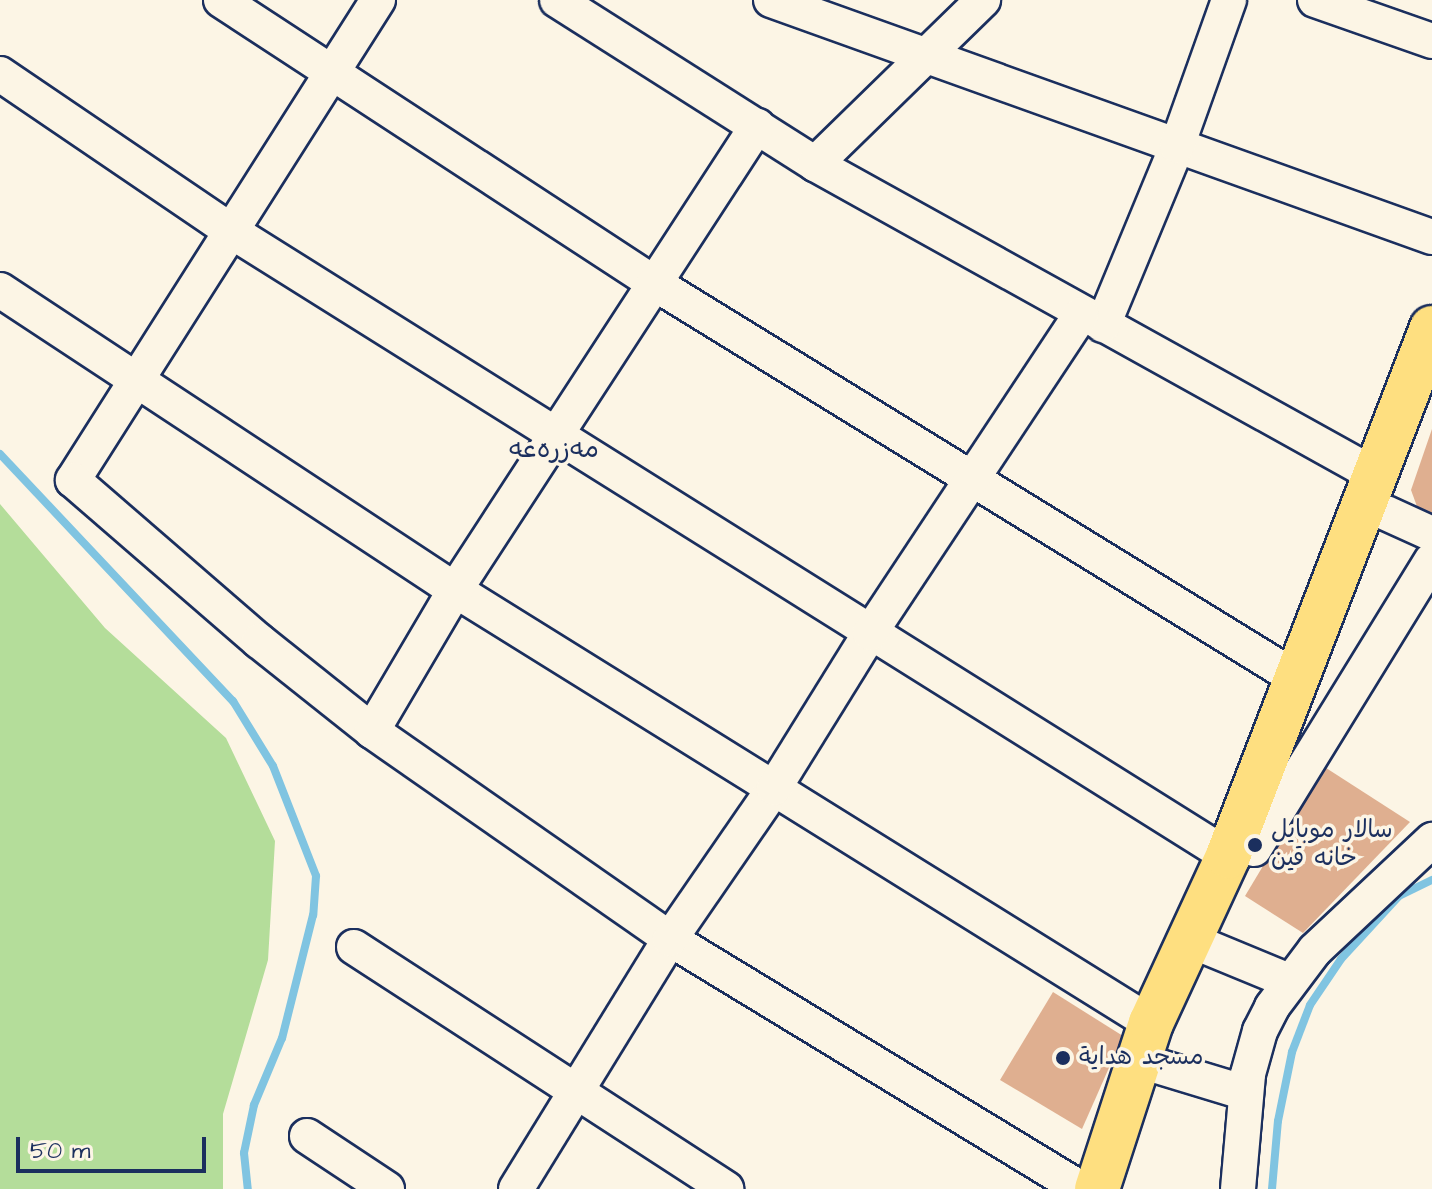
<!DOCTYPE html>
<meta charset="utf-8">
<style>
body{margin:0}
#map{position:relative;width:1432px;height:1189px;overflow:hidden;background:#fcf5e5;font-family:"Architects Daughter","Playpen Sans Arabic",sans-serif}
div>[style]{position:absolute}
.green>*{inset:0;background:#b4dd9a}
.stream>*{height:8px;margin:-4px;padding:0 4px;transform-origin:4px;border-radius:4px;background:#80c4e1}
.building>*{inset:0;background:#dfaf90}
.roads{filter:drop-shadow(2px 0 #1b2f5e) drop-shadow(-2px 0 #1b2f5e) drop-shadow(0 2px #1b2f5e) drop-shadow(0 -2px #1b2f5e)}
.minor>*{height:34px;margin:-17px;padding:0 17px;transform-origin:17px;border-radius:17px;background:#fcf5e5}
.major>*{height:44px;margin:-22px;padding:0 22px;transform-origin:22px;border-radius:22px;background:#fedf80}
.dots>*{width:22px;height:22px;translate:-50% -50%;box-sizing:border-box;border:4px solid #fcf5e5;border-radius:50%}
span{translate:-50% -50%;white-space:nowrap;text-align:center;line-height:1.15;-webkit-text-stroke:7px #fcf5e5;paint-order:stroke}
.poi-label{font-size:24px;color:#1b2f5e}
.left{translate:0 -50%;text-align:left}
.neighbourhood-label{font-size:26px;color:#1b2f5e}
.scale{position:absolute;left:16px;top:1137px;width:190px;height:36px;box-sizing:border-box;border:4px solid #1b2f5e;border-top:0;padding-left:10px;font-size:24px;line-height:28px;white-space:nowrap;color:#1b2f5e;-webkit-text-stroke:6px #fcf5e5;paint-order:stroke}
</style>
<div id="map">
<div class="green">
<i style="clip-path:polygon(0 504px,105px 628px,226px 738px,275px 841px,268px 960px,223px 1114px,223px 1189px,0 1189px)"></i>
</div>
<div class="stream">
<i style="left:0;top:454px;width:340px;rotate:46.7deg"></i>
<i style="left:233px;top:701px;width:76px;rotate:58.4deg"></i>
<i style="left:273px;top:766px;width:118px;rotate:68.6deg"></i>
<i style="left:316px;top:876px;width:39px;rotate:94deg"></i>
<i style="left:313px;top:915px;width:127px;rotate:104.1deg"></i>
<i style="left:282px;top:1038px;width:73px;rotate:112.7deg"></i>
<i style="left:254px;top:1105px;width:49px;rotate:101.8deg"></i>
<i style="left:244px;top:1153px;width:36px;rotate:84deg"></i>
<i style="left:1272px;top:1189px;width:68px;rotate:-85deg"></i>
<i style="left:1278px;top:1121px;width:70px;rotate:-78.5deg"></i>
<i style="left:1292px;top:1052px;width:50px;rotate:-69deg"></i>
<i style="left:1310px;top:1005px;width:55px;rotate:-56deg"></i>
<i style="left:1341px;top:959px;width:86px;rotate:-47.4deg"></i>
<i style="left:1399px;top:896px;width:37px;rotate:-26deg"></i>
</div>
<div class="building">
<i style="clip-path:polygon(1432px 429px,1432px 520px,1419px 512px,1411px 490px)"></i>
<i style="clip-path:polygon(1323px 766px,1410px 822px,1303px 933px,1245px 896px)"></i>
<i style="clip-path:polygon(1053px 992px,1123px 1036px,1082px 1129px,1000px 1080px)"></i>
</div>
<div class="roads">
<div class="minor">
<i style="left:221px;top:0;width:517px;rotate:33.17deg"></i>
<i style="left:654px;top:283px;width:757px;rotate:31.61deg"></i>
<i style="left:378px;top:0;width:569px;rotate:122.43deg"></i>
<i style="left:73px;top:480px;width:246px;rotate:40.9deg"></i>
<i style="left:259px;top:641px;width:144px;rotate:38.5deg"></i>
<i style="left:372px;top:731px;width:363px;rotate:34.9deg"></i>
<i style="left:670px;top:939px;width:481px;rotate:31.3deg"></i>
<i style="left:557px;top:0;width:306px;rotate:32.4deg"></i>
<i style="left:815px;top:164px;width:643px;rotate:29.04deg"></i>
<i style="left:771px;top:0;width:702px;rotate:19.73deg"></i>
<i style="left:1315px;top:0;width:124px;rotate:19.3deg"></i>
<i style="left:0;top:74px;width:279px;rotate:34.2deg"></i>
<i style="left:231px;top:231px;width:1177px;rotate:32.08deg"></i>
<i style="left:815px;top:164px;width:235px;rotate:-44.3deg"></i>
<i style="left:0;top:290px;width:545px;rotate:33.4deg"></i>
<i style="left:455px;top:590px;width:820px;rotate:31.89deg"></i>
<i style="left:1103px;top:325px;width:194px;rotate:-67.5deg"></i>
<i style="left:1177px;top:146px;width:155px;rotate:-70.4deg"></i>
<i style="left:1386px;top:513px;width:51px;rotate:24.5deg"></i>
<i style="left:372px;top:731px;width:164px;rotate:-59.5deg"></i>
<i style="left:455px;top:590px;width:554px;rotate:-56.94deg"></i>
<i style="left:1254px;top:849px;width:339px;rotate:-58.4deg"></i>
<i style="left:354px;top:947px;width:444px;rotate:33deg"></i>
<i style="left:1209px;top:948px;width:87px;rotate:22.4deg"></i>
<i style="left:1157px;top:1066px;width:93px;rotate:16.9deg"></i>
<i style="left:307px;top:1136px;width:96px;rotate:33.5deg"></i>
<i style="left:516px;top:1189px;width:294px;rotate:-58.4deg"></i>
<i style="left:670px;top:939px;width:183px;rotate:-55.4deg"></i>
<i style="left:774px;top:788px;width:182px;rotate:-58.2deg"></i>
<i style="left:870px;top:633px;width:382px;rotate:-56.5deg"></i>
<i style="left:1238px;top:1189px;width:115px;rotate:-85deg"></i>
<i style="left:1248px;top:1074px;width:45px;rotate:-74.4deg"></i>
<i style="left:1260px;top:1031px;width:27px;rotate:-63deg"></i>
<i style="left:1272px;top:1007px;width:71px;rotate:-53deg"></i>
<i style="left:1315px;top:950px;width:161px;rotate:-43.2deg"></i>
</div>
<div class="major">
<i style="left:1097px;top:1189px;width:175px;rotate:-72deg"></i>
<i style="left:1151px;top:1023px;width:184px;rotate:-65.2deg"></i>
<i style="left:1228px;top:856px;width:566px;rotate:-68.88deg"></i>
</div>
</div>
<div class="dots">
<i style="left:1255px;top:845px;background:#1b2f5e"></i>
<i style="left:1063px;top:1058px;background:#1b2f5e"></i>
</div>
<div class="poi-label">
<span class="left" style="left:1271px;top:845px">سالار موبايل<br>خانه قين</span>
<span class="left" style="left:1079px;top:1058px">مسجد هداية</span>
</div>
<div class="neighbourhood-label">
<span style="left:554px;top:450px">مەزرەعە</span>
</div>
<div class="scale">50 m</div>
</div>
